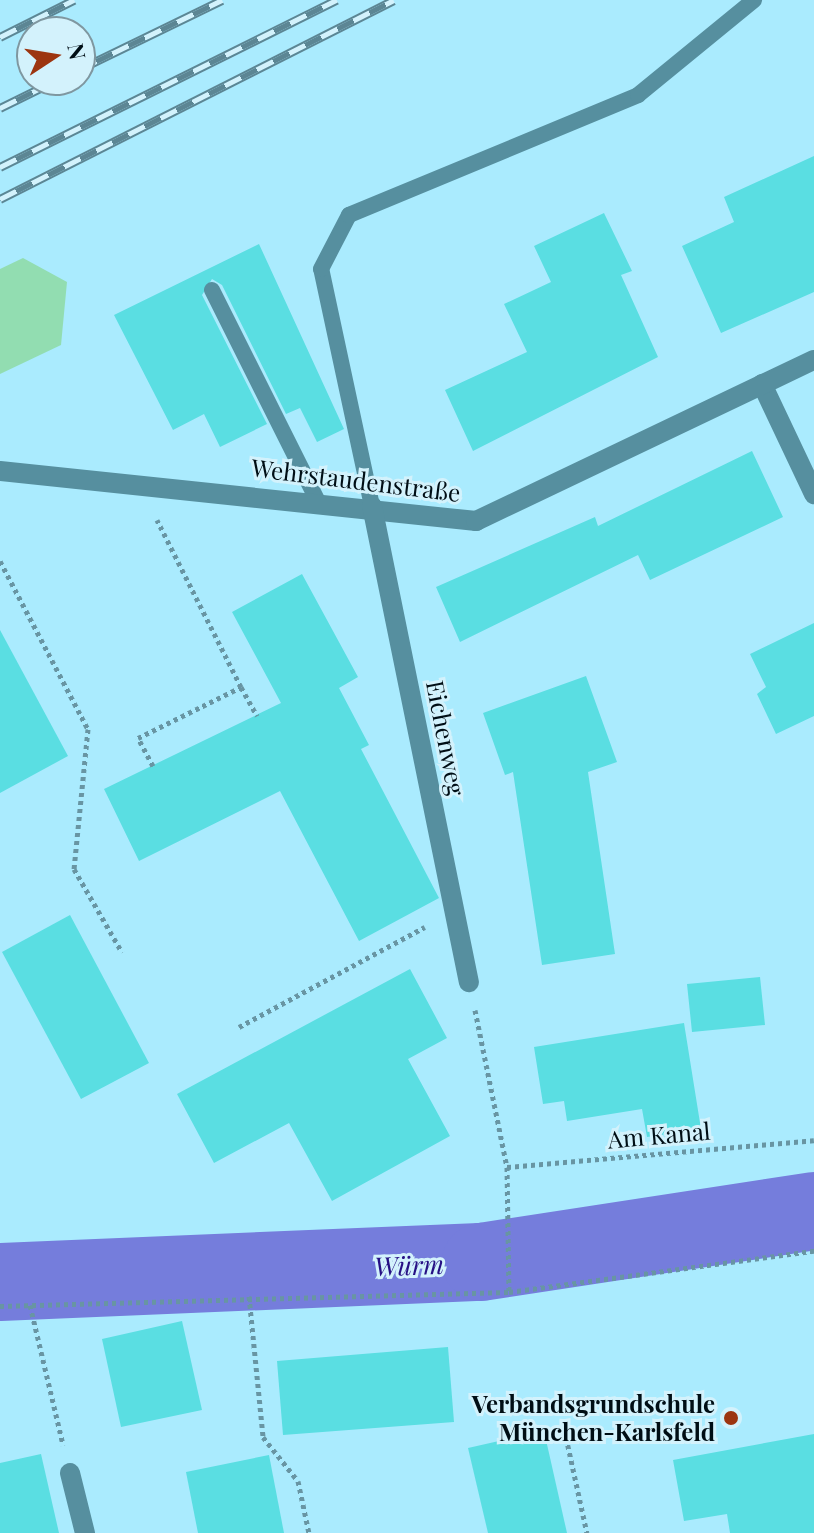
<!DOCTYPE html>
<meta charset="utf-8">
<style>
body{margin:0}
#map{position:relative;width:814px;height:1533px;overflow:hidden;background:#aaebfe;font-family:"Playfair Display",serif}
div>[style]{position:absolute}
.green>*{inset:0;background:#92ddb1}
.river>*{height:78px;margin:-39px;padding:0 39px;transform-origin:39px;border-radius:39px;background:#757ddc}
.building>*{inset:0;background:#5adee2}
.path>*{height:5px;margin-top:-2.5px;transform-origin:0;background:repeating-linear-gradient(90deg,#6895a3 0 4px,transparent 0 8px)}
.service>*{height:16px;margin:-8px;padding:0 8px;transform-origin:8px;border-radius:8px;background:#568f9f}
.minor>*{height:20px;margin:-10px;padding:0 10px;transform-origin:10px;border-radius:10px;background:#568f9f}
.rail>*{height:9px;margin-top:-4.5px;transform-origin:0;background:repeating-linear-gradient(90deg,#d3f2fc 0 18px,#5c8694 0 36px);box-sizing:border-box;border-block:2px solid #5c8694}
.dots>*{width:22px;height:22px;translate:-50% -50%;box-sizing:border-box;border:4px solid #d3f2fc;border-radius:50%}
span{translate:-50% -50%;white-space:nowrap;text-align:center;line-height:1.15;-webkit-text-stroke:6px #d3f2fc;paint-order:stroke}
.street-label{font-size:24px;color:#000e15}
.poi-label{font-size:24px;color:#000e15;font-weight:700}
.right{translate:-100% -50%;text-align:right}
.water-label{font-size:26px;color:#261084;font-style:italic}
.north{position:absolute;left:16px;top:16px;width:80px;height:80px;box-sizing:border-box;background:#d3f2fc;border:2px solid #7f97a0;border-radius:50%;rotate:78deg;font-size:22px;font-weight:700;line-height:32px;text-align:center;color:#000e15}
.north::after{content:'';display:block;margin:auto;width:28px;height:36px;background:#9c3510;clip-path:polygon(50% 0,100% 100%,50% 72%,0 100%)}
</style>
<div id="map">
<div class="green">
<i style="clip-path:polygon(23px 258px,67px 282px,61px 345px,0 374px,0 269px)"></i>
</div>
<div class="river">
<i style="left:0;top:1282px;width:481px;rotate:-2.4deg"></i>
<i style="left:481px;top:1262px;width:337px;rotate:-8.7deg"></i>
</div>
<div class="building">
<i style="clip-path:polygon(814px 156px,814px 292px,721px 333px,682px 246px,734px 222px,724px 197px)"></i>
<i style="clip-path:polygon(604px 213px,632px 271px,621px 275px,658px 357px,473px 451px,445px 390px,527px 352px,504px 304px,551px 282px,534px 246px)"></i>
<i style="clip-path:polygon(259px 244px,344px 429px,317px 442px,300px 408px,286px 414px,222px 285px,212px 279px,202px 295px,267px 424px,220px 447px,204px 414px,173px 430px,114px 315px)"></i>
<i style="clip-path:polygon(752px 451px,783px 517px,650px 580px,638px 555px,460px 642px,436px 587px,595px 517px,598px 526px)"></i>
<i style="clip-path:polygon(302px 574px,358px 677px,339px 688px,369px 745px,361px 749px,439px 898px,359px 941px,280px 791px,139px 861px,104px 789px,281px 703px,232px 612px)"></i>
<i style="clip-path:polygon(814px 623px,814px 716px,776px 734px,757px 694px,766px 687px,750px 654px)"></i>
<i style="clip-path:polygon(0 630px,68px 756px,0 793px)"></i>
<i style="clip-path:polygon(586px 676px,617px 762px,588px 772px,615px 954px,542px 965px,513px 772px,505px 775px,483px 713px)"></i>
<i style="clip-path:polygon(70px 915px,149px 1063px,81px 1099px,2px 952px)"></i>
<i style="clip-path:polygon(410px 969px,447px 1038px,408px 1059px,450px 1136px,332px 1201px,289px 1123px,214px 1163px,177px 1094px)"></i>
<i style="clip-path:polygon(760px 977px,765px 1025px,692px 1032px,687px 984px)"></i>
<i style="clip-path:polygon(684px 1023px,701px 1129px,647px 1137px,642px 1109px,567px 1121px,564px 1101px,543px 1104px,534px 1047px)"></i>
<i style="clip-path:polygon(182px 1321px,202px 1410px,121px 1427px,102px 1339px)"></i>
<i style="clip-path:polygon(448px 1347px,454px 1422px,283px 1435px,277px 1361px)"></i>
<i style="clip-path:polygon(544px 1431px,567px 1533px,488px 1533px,468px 1448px)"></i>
<i style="clip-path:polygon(814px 1434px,814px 1533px,730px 1533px,727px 1514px,684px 1521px,673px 1460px)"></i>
<i style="clip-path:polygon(41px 1454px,59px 1533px,0 1533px,0 1463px)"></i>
<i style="clip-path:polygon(269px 1455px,284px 1533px,198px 1533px,186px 1472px)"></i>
</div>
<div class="path">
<i style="left:0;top:561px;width:190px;rotate:62.4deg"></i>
<i style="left:88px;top:729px;width:141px;rotate:95.7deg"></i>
<i style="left:74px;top:869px;width:96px;rotate:60deg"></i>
<i style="left:241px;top:687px;width:33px;rotate:61deg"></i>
<i style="left:153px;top:766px;width:32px;rotate:-118deg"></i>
<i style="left:138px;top:738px;width:115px;rotate:-26.3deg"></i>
<i style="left:241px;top:687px;width:187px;rotate:-116.7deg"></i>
<i style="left:475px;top:1010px;width:160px;rotate:78.5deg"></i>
<i style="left:507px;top:1167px;width:125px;rotate:89.1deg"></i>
<i style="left:509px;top:1292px;width:308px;rotate:-7.7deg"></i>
<i style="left:239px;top:1027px;width:211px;rotate:-28.3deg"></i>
<i style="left:507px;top:1167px;width:308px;rotate:-5deg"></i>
<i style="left:249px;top:1296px;width:142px;rotate:84.3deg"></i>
<i style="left:263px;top:1437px;width:56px;rotate:51.5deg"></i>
<i style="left:298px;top:1481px;width:53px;rotate:78.1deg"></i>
<i style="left:30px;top:1305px;width:144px;rotate:76.7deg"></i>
<i style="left:0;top:1306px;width:509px;rotate:-1.58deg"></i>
<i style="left:566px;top:1437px;width:98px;rotate:77.7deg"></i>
</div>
<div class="service">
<i style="left:212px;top:290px;width:235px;rotate:63.4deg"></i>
<i style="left:372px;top:506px;width:242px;rotate:-102.1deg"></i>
<i style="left:321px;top:269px;width:61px;rotate:-62.6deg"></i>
<i style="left:349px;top:215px;width:313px;rotate:-22.5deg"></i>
<i style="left:638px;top:95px;width:150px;rotate:-39.3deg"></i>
</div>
<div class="minor">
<i style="left:762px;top:384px;width:122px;rotate:64.7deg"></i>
<i style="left:0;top:471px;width:479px;rotate:6deg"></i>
<i style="left:476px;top:521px;width:374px;rotate:-25.5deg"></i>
<i style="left:372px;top:506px;width:486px;rotate:78.5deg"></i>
<i style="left:70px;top:1473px;width:62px;rotate:76deg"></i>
</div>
<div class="rail">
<i style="left:0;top:37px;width:83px;rotate:-26.6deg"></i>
<i style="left:80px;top:69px;width:158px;rotate:-25.9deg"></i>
<i style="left:0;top:108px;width:64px;rotate:-26.2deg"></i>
<i style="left:0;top:167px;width:376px;rotate:-26.4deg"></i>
<i style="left:0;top:199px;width:441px;rotate:-26.8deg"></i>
</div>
<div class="dots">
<i style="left:731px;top:1418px;background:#9c3510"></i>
</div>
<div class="street-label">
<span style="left:356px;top:480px;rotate:7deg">Wehrstaudenstraße</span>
<span style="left:446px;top:738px;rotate:79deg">Eichenweg</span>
<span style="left:659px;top:1135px;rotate:-5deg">Am Kanal</span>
</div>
<div class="poi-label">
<span class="right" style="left:715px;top:1418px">Verbandsgrundschule<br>München-Karlsfeld</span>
</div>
<div class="water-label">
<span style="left:409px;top:1265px;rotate:-2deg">Würm</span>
</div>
<div class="north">N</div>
</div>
